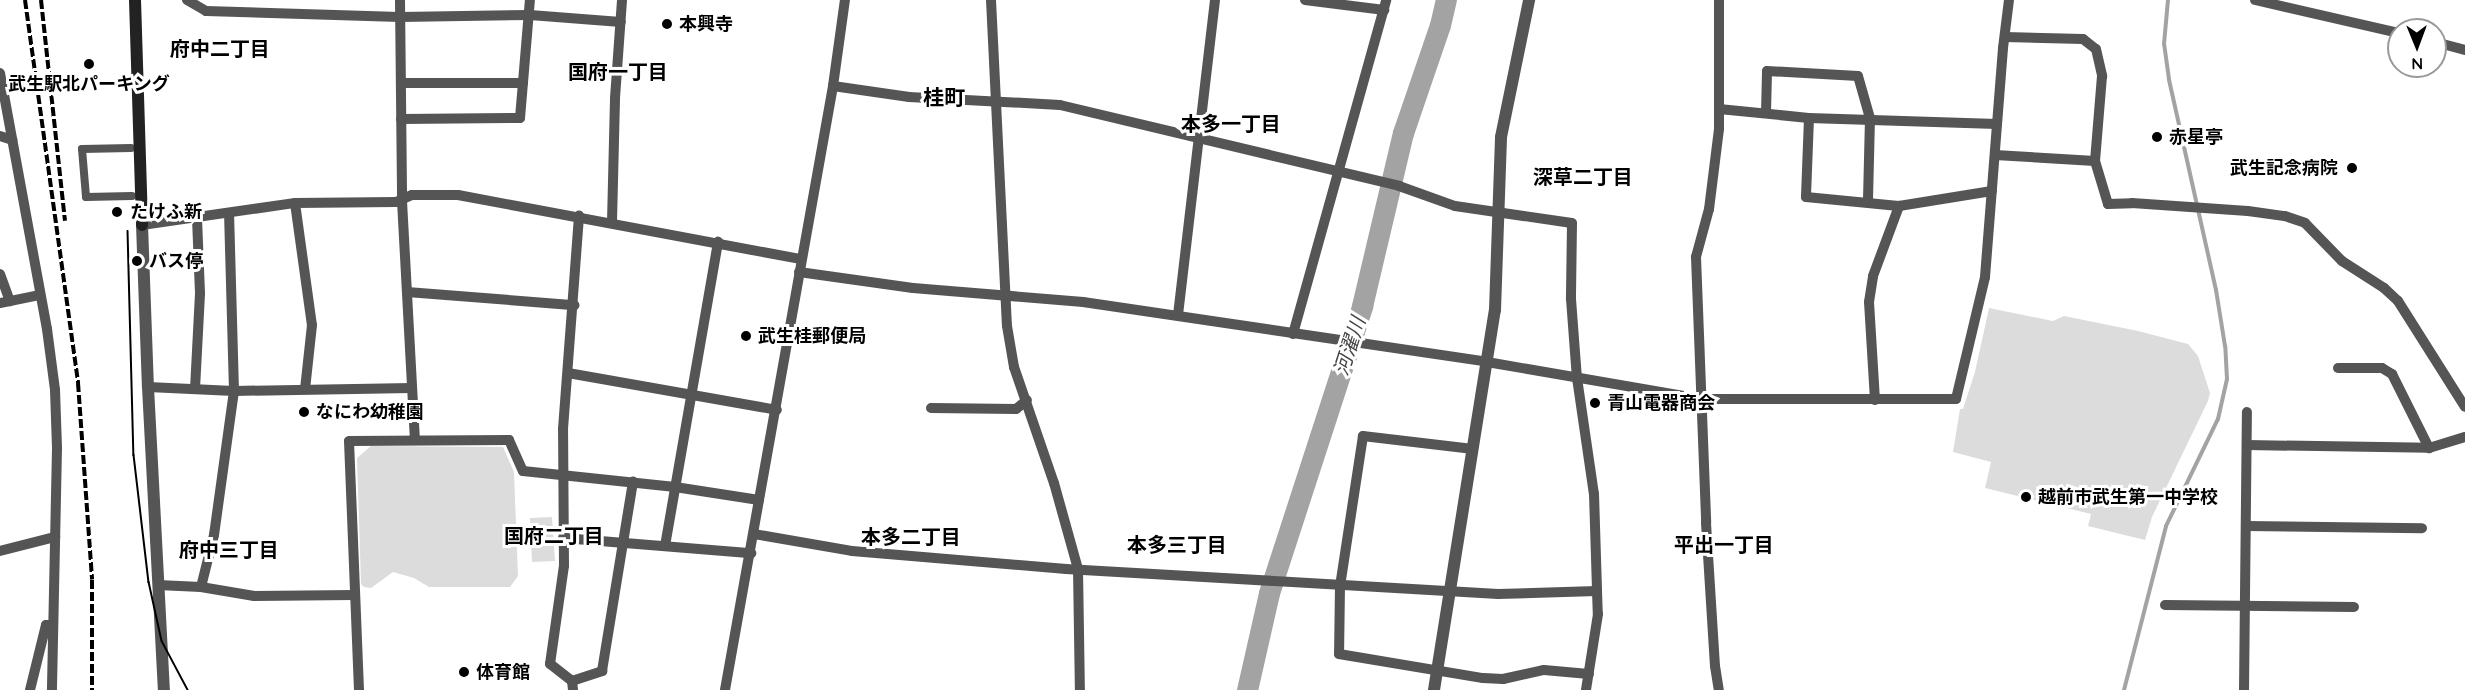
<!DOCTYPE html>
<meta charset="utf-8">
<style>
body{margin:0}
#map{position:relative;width:2465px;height:690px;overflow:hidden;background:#fff;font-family:Quicksand,"Noto Sans JP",sans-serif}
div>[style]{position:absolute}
.green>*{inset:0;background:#dcdcdc}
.stream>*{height:4px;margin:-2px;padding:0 2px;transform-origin:2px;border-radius:2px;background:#a3a3a3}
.river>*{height:21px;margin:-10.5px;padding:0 10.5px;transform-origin:10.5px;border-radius:10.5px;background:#a3a3a3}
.pedestrian>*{height:8px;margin:-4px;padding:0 4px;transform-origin:4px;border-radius:4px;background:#555}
.minor>*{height:10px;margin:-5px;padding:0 5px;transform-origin:5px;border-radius:5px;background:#555}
.tertiary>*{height:12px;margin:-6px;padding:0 6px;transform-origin:6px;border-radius:6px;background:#555}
.secondary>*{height:12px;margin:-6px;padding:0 6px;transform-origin:6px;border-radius:6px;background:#222}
.tram>*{height:1.5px;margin:-0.75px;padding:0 0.75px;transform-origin:0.75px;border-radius:0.75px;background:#000}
.rail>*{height:4px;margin-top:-2px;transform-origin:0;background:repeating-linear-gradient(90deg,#000 0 9px,transparent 0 12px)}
.dots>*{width:16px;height:16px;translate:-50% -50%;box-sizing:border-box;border:3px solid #fff;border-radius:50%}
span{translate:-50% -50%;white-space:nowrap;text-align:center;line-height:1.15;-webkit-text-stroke:6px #fff;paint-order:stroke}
.poi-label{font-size:18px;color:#000;font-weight:700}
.left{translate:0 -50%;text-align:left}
.right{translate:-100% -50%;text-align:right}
.neighbourhood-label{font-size:20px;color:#000;font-weight:700}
.water-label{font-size:20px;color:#444;font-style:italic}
.quarter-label{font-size:21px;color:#000;font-weight:700}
.north{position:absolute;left:2387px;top:18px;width:60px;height:60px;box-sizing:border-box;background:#fff;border:2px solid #999;border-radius:50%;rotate:179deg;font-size:16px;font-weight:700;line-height:24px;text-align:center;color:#000}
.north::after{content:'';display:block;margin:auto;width:21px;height:27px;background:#000;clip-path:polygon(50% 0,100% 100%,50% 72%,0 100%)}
</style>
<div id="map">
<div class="green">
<i style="clip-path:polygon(1989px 308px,2053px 321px,2064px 316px,2138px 331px,2188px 344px,2198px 356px,2210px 393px,2208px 401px,2152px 517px,2145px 540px,2088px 526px,2091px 514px,1985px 488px,1991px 462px,1953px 452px,1960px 409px,1963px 409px,1975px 372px)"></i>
<i style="clip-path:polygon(371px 446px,503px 447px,514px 472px,518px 576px,510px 587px,429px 587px,414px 578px,393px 572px,371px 588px,364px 587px,361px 584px,357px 458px)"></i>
<i style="clip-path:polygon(552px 517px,555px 561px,532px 562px,530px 518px)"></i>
</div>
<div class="stream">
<i style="left:2124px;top:690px;width:169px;rotate:-75.6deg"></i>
<i style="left:2166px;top:526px;width:119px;rotate:-64.1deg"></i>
<i style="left:2218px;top:419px;width:41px;rotate:-77.3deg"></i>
<i style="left:2227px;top:379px;width:33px;rotate:-93deg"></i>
<i style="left:2225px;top:346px;width:57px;rotate:-99.1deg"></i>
<i style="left:2216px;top:290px;width:216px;rotate:-102.6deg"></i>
<i style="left:2169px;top:79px;width:35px;rotate:-98deg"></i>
<i style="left:2164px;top:44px;width:44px;rotate:-84.8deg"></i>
</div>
<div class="river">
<i style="left:1247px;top:690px;width:99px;rotate:-77.2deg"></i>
<i style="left:1269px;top:593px;width:302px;rotate:-72deg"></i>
<i style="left:1362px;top:306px;width:178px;rotate:-76.7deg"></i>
<i style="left:1403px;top:133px;width:114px;rotate:-71.1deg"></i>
<i style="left:1440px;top:25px;width:26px;rotate:-77deg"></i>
</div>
<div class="pedestrian">
<i style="left:131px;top:148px;width:49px;rotate:178.8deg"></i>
<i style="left:82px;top:149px;width:48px;rotate:85.2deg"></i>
<i style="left:86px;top:197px;width:46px;rotate:-1.2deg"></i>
</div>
<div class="minor">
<i style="left:187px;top:0;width:22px;rotate:30deg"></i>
<i style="left:206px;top:11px;width:194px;rotate:1.8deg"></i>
<i style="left:400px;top:17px;width:130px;rotate:-0.9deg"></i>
<i style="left:530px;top:15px;width:91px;rotate:4.4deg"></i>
<i style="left:400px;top:0;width:201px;rotate:89.4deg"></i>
<i style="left:402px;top:201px;width:238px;rotate:86.9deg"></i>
<i style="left:991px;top:0;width:326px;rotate:87.2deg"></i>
<i style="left:1007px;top:326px;width:42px;rotate:80.3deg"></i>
<i style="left:1014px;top:367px;width:123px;rotate:71deg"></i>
<i style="left:1054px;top:483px;width:89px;rotate:74.4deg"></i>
<i style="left:1078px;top:569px;width:121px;rotate:89.1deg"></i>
<i style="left:1305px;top:0;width:80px;rotate:7.2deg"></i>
<i style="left:1719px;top:0;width:129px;rotate:90deg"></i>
<i style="left:1719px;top:129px;width:81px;rotate:97.1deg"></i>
<i style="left:1709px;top:209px;width:50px;rotate:105.2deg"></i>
<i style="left:1696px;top:257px;width:266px;rotate:87.8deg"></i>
<i style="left:1706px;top:523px;width:143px;rotate:86.4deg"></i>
<i style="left:1715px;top:666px;width:24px;rotate:81deg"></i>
<i style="left:2255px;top:0;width:148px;rotate:12.9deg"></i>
<i style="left:2005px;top:37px;width:78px;rotate:1.5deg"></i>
<i style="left:2083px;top:39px;width:16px;rotate:38deg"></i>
<i style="left:2096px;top:49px;width:28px;rotate:77deg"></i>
<i style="left:2102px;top:76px;width:85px;rotate:94.7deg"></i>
<i style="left:2435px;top:42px;width:31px;rotate:15deg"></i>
<i style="left:0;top:73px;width:260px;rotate:79.6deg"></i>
<i style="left:47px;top:329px;width:62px;rotate:82.5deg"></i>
<i style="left:55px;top:390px;width:58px;rotate:88deg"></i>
<i style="left:57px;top:448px;width:242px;rotate:91.2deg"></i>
<i style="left:401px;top:83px;width:122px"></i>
<i style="left:833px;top:86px;width:77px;rotate:8.2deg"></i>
<i style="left:909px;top:97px;width:151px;rotate:3deg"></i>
<i style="left:1060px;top:105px;width:349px;rotate:13.4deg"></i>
<i style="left:1399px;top:186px;width:59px;rotate:19.7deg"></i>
<i style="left:1455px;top:206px;width:118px;rotate:8.3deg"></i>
<i style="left:1572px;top:223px;width:76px;rotate:90.8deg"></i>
<i style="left:1571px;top:299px;width:79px;rotate:85.7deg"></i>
<i style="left:1577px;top:378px;width:117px;rotate:81.7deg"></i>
<i style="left:1594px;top:494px;width:97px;rotate:88.2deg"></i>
<i style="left:1597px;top:591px;width:23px;rotate:88deg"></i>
<i style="left:1598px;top:614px;width:77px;rotate:99deg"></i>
<i style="left:1719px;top:109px;width:90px;rotate:5.7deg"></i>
<i style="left:1809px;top:118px;width:188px;rotate:1.8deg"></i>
<i style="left:1766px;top:113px;width:42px;rotate:-88.6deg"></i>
<i style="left:1767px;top:71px;width:91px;rotate:3.1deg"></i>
<i style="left:1858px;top:76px;width:44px;rotate:74.1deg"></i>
<i style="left:1870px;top:118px;width:84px;rotate:91.4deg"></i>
<i style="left:1809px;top:118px;width:79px;rotate:92.2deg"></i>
<i style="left:1806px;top:197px;width:93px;rotate:5.5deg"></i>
<i style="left:1899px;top:206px;width:94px;rotate:-9.2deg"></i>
<i style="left:401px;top:119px;width:119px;rotate:-0.5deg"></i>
<i style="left:520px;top:118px;width:118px;rotate:-85.2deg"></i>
<i style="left:0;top:136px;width:13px;rotate:18deg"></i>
<i style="left:1995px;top:155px;width:100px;rotate:3.4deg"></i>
<i style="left:2095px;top:161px;width:45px;rotate:73.2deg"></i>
<i style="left:2108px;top:204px;width:24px;rotate:-2deg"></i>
<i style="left:2132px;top:203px;width:116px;rotate:3.9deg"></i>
<i style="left:2248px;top:211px;width:37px;rotate:8deg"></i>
<i style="left:2285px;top:216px;width:21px;rotate:19deg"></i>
<i style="left:2305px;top:223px;width:53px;rotate:45.8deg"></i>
<i style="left:2342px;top:261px;width:50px;rotate:32.7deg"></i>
<i style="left:2384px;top:288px;width:19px;rotate:43deg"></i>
<i style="left:2398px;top:301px;width:125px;rotate:57.7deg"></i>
<i style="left:295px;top:203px;width:123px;rotate:82.1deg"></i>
<i style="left:312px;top:325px;width:64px;rotate:96.2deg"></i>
<i style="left:612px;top:222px;width:124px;rotate:-88.6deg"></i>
<i style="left:615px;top:98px;width:98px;rotate:-85.9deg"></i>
<i style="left:142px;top:225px;width:155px;rotate:-8.2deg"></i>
<i style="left:295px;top:203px;width:101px;rotate:-0.6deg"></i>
<i style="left:396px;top:202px;width:17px;rotate:-24deg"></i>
<i style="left:412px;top:195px;width:46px"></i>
<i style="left:458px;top:195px;width:349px;rotate:10.6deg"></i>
<i style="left:799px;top:272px;width:115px;rotate:8deg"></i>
<i style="left:913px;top:288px;width:171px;rotate:4.7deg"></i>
<i style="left:1083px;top:302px;width:408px;rotate:8.4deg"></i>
<i style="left:1487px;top:362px;width:217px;rotate:9.8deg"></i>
<i style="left:1701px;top:399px;width:255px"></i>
<i style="left:1956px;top:399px;width:125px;rotate:-76.6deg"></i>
<i style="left:1985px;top:277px;width:230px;rotate:-85.5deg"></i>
<i style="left:2003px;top:48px;width:48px;rotate:-82.9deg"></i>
<i style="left:0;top:274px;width:29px;rotate:70deg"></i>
<i style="left:407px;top:292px;width:168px;rotate:4.5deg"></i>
<i style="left:0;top:303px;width:41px;rotate:-11.3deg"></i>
<i style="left:1178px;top:315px;width:317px;rotate:-83.3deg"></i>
<i style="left:1293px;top:334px;width:347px;rotate:-74.4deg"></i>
<i style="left:2338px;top:368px;width:44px"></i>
<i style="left:2382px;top:368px;width:12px;rotate:31deg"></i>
<i style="left:2392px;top:374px;width:83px;rotate:63.4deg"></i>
<i style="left:568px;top:373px;width:212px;rotate:10deg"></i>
<i style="left:148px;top:387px;width:86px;rotate:2.7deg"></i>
<i style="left:234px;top:391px;width:178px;rotate:-1deg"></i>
<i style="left:195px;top:389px;width:96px;rotate:-87deg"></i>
<i style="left:200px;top:293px;width:75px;rotate:-92.3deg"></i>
<i style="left:1875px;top:400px;width:98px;rotate:-93.5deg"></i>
<i style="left:1869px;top:302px;width:26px;rotate:-81deg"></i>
<i style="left:1873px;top:276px;width:75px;rotate:-69.6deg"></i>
<i style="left:931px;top:408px;width:85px;rotate:0.7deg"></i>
<i style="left:1016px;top:409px;width:14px;rotate:-39deg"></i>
<i style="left:2247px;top:445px;width:182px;rotate:0.9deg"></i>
<i style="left:2429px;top:448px;width:38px;rotate:-17deg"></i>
<i style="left:1473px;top:449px;width:111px;rotate:-173.3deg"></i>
<i style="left:1363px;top:436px;width:152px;rotate:98.7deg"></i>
<i style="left:1340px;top:586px;width:68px;rotate:90.8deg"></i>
<i style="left:1339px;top:654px;width:146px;rotate:9.5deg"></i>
<i style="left:1483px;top:678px;width:20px;rotate:3deg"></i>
<i style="left:1503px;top:679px;width:42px;rotate:-12.4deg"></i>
<i style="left:1544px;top:670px;width:45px;rotate:5.1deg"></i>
<i style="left:2246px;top:526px;width:176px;rotate:0.7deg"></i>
<i style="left:754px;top:534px;width:99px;rotate:9.8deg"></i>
<i style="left:852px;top:551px;width:215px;rotate:4.8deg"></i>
<i style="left:1066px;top:569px;width:433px;rotate:3.3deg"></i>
<i style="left:1498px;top:594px;width:99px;rotate:-1.7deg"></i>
<i style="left:563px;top:538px;width:189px;rotate:4.6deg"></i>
<i style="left:665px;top:546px;width:309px;rotate:-80.1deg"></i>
<i style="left:0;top:551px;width:57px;rotate:-14.3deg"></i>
<i style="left:158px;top:585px;width:43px;rotate:2.7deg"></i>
<i style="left:201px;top:587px;width:54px;rotate:9.6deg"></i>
<i style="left:254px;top:596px;width:100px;rotate:-0.6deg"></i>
<i style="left:201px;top:587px;width:54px;rotate:-76deg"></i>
<i style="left:214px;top:535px;width:145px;rotate:-82.1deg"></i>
<i style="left:234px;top:391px;width:177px;rotate:-91.6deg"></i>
<i style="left:2165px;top:605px;width:189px;rotate:0.6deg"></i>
<i style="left:572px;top:681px;width:32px;rotate:-18deg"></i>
<i style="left:602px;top:671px;width:192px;rotate:-80.7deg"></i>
<i style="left:30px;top:690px;width:67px;rotate:-76.2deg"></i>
<i style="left:46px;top:625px;width:5px"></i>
<i style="left:359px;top:690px;width:249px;rotate:-92.3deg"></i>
<i style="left:349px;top:441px;width:160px;rotate:-0.4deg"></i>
<i style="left:509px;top:440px;width:34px;rotate:66deg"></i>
<i style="left:523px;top:471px;width:153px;rotate:6deg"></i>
<i style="left:675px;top:487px;width:85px;rotate:8.8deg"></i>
<i style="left:573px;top:690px;width:9px;rotate:-96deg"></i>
<i style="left:572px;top:681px;width:28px;rotate:-142deg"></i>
<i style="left:550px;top:664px;width:99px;rotate:-81.9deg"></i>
<i style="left:564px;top:566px;width:137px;rotate:-90.4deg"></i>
<i style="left:563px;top:429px;width:214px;rotate:-85.7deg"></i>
<i style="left:725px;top:690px;width:614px;rotate:-79.86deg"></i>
<i style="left:833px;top:86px;width:87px;rotate:-82.1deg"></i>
<i style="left:2244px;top:690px;width:278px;rotate:-89.4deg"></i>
</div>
<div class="tertiary">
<i style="left:142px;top:225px;width:162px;rotate:87.9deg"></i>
<i style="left:148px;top:387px;width:303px;rotate:87deg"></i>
<i style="left:1434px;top:690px;width:385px;rotate:-80.9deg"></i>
<i style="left:1495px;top:310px;width:173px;rotate:-88deg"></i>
<i style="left:1501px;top:137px;width:140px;rotate:-78.4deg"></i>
</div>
<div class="secondary">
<i style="left:135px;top:0;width:225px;rotate:88.2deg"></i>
</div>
<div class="tram">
<i style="left:128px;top:231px;width:224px;rotate:88.5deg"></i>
<i style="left:134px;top:455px;width:128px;rotate:83.3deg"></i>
<i style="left:149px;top:582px;width:60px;rotate:77.6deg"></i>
<i style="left:162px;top:641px;width:55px;rotate:62deg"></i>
</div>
<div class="rail">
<i style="left:25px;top:0;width:387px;rotate:82.1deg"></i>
<i style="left:78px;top:383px;width:197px;rotate:85.9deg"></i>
<i style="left:92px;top:580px;width:110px;rotate:90deg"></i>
<i style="left:41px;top:0;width:222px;rotate:83.8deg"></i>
</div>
<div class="dots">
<i style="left:667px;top:24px;background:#000"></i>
<i style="left:89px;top:64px;background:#000"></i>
<i style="left:2157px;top:137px;background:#000"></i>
<i style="left:2352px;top:168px;background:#000"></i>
<i style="left:117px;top:212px;background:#000"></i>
<i style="left:137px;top:261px;background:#000"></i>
<i style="left:746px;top:336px;background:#000"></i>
<i style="left:1595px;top:403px;background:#000"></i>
<i style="left:304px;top:412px;background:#000"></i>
<i style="left:2026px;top:497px;background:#000"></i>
<i style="left:464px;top:672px;background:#000"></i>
</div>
<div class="poi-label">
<span class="left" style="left:679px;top:24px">本興寺</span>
<span style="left:89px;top:84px">武生駅北パーキング</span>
<span class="left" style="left:2169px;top:137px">赤星亭</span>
<span class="right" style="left:2338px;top:168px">武生記念病院</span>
<span class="left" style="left:130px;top:212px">たけふ新</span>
<span class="left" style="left:149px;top:261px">バス停</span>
<span class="left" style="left:758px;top:336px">武生桂郵便局</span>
<span class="left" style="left:1607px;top:403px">青山電器商会</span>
<span class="left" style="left:316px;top:412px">なにわ幼稚園</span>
<span class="left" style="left:2038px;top:497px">越前市武生第一中学校</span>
<span class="left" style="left:476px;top:672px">体育館</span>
</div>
<div class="neighbourhood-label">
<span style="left:220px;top:48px">府中二丁目</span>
<span style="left:618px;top:71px">国府一丁目</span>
<span style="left:1231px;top:123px">本多一丁目</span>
<span style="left:1583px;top:176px">深草二丁目</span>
<span style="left:554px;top:535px">国府二丁目</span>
<span style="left:911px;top:536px">本多二丁目</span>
<span style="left:1177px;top:544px">本多三丁目</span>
<span style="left:1724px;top:544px">平出一丁目</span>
<span style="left:229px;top:549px">府中三丁目</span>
</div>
<div class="water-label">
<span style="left:1349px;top:346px;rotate:-72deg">河濯川</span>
</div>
<div class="quarter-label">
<span style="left:944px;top:97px">桂町</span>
</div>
<div class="north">N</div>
</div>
